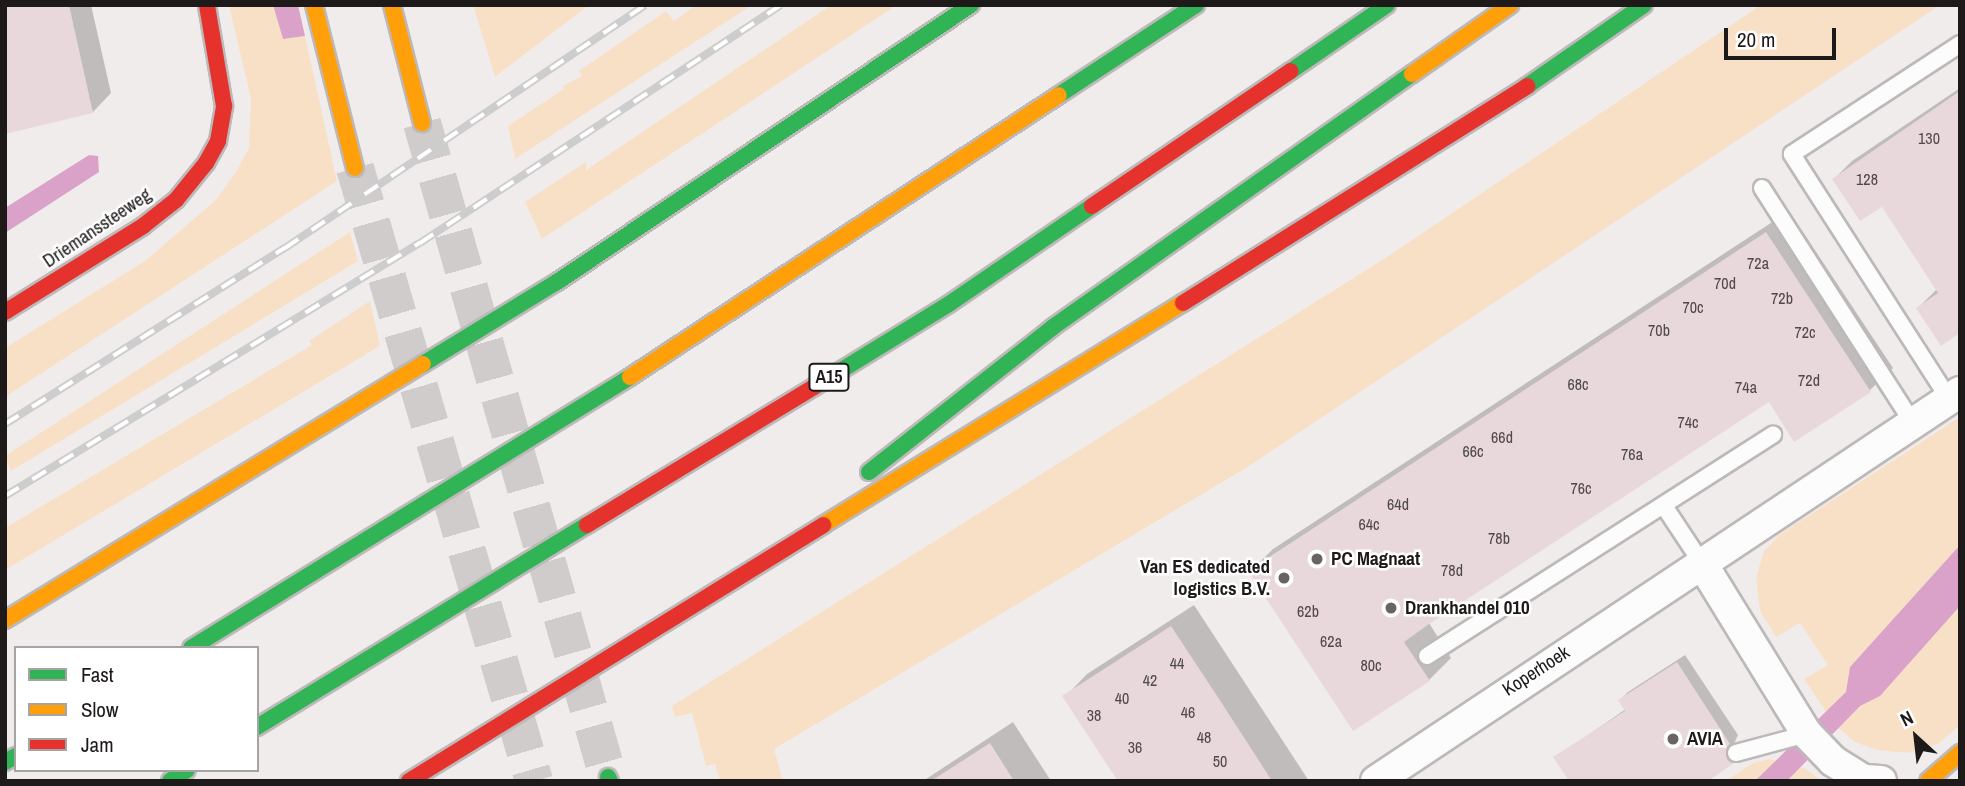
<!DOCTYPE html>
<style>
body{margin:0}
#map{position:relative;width:1965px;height:786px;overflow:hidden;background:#f1ecec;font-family:"Archivo Narrow",sans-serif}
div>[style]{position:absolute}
.green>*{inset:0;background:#f8e0c7}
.water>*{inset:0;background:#daa2c8}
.shadow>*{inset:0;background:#0003}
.building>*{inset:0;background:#e8d7db}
.secondary-tunnel>*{height:38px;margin-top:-19px;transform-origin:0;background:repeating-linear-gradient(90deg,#d1cccc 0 38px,transparent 0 57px)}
.roads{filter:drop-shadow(2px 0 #bdb9b9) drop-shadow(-2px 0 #bdb9b9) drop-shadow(0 2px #bdb9b9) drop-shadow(0 -2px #bdb9b9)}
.lane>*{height:16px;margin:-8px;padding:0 8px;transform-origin:8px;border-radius:8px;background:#fdfcfc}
.street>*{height:30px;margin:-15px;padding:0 15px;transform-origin:15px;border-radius:15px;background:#fdfcfc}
.fast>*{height:16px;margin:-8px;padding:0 8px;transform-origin:8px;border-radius:8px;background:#30b455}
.slow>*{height:16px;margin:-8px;padding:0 8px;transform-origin:8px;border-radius:8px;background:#ff9f0a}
.jam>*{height:16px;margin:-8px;padding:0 8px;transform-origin:8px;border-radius:8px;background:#e5322d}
.rail>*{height:8px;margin-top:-4px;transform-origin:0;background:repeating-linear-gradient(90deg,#fff 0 16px,#cecdcd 0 32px);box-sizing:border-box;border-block:2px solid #cecdcd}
.dots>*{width:19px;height:19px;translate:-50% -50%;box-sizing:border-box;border:4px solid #fff;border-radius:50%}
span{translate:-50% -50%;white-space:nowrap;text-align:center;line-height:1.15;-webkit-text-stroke:5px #fff;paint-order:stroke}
.number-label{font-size:16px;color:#50494a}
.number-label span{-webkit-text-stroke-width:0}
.shield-label span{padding:2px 5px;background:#fff;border:2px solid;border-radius:5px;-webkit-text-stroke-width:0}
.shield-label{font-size:18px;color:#1d1a19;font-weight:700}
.street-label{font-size:19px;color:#1d1a19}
.poi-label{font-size:19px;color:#1d1a19;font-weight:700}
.left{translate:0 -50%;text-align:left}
.right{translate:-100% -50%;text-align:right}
.frame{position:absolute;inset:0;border:7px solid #1d1a19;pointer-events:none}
.legend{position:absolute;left:14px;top:646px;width:245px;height:126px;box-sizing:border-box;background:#fff;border:2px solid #a5a3a3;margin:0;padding:9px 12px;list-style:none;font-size:21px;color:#1d1a19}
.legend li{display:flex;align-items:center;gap:14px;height:35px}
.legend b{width:35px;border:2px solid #a5a3a3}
.north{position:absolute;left:1881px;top:702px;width:70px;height:70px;-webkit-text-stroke:5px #fff;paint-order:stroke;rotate:333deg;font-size:19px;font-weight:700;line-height:28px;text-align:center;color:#1d1a19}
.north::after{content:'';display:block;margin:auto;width:24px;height:32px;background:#1d1a19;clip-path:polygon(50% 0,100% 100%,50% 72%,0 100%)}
.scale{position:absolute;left:1724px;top:28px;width:112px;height:32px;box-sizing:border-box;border:4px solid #1d1a19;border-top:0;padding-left:9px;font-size:21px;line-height:24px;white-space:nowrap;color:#1d1a19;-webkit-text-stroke:5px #fff;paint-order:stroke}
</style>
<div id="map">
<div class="green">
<i style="clip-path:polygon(229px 5px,273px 5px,283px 39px,305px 36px,337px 181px,5px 397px,5px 348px,145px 261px,217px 199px,237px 170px,249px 148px,251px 99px)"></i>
<i style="clip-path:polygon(473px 5px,589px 5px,495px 77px)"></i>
<i style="clip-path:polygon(696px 5px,752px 5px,515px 159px,508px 126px,564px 89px,563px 86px,582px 76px,579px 71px,666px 11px,674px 21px)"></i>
<i style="clip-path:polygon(831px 5px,897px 5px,542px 239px,525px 202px,586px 162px,586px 170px)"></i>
<i style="clip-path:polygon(1761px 5px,1940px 5px,1246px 468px,774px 749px,783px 781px,720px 781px,715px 764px,706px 766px,692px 713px,675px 717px,672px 706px,1390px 255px)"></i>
<i style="clip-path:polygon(350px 232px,358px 261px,11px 471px,5px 456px)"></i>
<i style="clip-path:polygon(370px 301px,380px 346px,5px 570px,5px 528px,312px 345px,309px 341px)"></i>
<i style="clip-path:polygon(1960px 417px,1960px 545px,1850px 667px,1880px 696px,1960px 606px,1960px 725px,1938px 744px,1908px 753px,1877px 750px,1855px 742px,1835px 725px,1804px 679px,1828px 665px,1800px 623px,1776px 637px,1760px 611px,1756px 578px,1764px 551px,1779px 535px)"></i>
<i style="clip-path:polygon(1770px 759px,1804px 768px,1823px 781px,1726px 781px,1753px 763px)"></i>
</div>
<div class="water">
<i style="clip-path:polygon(273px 5px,298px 5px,305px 36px,283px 39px)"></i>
<i style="clip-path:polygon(89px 155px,98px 156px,99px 172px,5px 233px,5px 208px)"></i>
<i style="clip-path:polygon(1960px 545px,1960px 606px,1880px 696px,1860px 706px,1787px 781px,1755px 781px,1846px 692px,1850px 667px)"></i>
</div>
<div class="shadow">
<i style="clip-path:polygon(5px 5px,91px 5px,111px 93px,93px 112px)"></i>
<i style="clip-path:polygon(1960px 88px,1960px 331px,1918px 308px,1937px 289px,1882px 205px,1834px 179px,1852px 161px)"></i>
<i style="clip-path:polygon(1789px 211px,1893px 368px,1870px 390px,1795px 439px,1769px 400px,1429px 623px,1451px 658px,1429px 680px,1251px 571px,1273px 549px)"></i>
<i style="clip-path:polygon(1194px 605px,1309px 781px,1120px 781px,1065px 697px,1087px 674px)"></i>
<i style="clip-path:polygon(1685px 655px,1738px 735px,1733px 746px,1741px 754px,1733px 762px,1705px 781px,1556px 757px,1626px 709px,1620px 700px,1628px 692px)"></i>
<i style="clip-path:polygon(1013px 722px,1051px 781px,923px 781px)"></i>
</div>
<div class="building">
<i style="clip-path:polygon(5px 5px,69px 5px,93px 113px,5px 134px)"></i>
<i style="clip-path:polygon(1960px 91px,1960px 333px,1941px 346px,1916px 308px,1938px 293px,1882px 207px,1860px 221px,1832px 179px)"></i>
<i style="clip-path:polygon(1766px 232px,1871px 392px,1794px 442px,1769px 402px,1429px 624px,1404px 642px,1430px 681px,1353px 731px,1248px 571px)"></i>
<i style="clip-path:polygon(1171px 626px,1223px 705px,1272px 781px,1118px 781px,1098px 751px,1062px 696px)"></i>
<i style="clip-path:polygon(1677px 662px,1730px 744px,1726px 755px,1734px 763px,1708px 781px,1569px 781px,1553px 757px,1625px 711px,1618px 700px)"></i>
<i style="clip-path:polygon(990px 743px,1014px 781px,931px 781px)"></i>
</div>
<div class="secondary-tunnel">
<i style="left:422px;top:123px;width:680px;rotate:74.12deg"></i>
<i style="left:355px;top:168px;width:639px;rotate:73.72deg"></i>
</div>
<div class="roads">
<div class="lane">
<i style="left:1762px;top:188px;width:279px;rotate:57.3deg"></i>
<i style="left:1949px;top:399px;width:291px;rotate:-122.7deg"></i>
<i style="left:1792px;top:154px;width:201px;rotate:-33.2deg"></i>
<i style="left:1664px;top:506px;width:67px;rotate:56.5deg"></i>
<i style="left:1427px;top:656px;width:411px;rotate:-32.6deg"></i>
<i style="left:1736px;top:753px;width:73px;rotate:-15deg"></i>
</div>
<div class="street">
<i style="left:1701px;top:562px;width:202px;rotate:58.4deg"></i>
<i style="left:1807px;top:734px;width:37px;rotate:46deg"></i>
<i style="left:1833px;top:761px;width:36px;rotate:32deg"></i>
<i style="left:1864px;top:780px;width:17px;rotate:3deg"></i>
<i style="left:1376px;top:781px;width:702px;rotate:-33.67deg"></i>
</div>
<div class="fast">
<i style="left:1291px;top:71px;width:116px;rotate:-34.5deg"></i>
<i style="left:1527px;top:86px;width:142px;rotate:-34.7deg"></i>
<i style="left:1059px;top:95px;width:164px;rotate:-33.3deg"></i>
<i style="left:423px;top:364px;width:157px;rotate:-31.5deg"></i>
<i style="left:557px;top:282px;width:498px;rotate:-33.8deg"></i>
<i style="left:814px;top:387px;width:158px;rotate:-31.6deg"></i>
<i style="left:949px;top:304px;width:173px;rotate:-34.4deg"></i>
<i style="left:869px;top:472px;width:234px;rotate:-38.2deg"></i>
<i style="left:1053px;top:327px;width:439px;rotate:-35.2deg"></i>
<i style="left:191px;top:648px;width:516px;rotate:-31.69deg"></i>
<i style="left:257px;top:727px;width:387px;rotate:-31.5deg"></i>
<i style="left:5px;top:762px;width:13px;rotate:-29deg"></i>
<i style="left:608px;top:777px;width:4px;rotate:63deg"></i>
<i style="left:170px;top:781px;width:20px;rotate:-33deg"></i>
</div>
<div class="slow">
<i style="left:314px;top:5px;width:168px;rotate:75.9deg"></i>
<i style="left:392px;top:5px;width:122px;rotate:75.7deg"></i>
<i style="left:1412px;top:74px;width:120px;rotate:-35.1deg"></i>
<i style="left:630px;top:377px;width:513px;rotate:-33.32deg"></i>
<i style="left:823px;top:525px;width:423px;rotate:-31.7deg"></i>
<i style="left:5px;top:620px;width:490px;rotate:-31.5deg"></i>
<i style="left:1928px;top:781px;width:43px;rotate:-41.2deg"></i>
</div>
<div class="jam">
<i style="left:1092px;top:206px;width:240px;rotate:-34.2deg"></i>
<i style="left:1183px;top:303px;width:407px;rotate:-32.2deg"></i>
<i style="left:5px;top:312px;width:163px;rotate:-31.9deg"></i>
<i style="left:143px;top:226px;width:42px;rotate:-38.2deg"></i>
<i style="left:176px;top:200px;width:48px;rotate:-51deg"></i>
<i style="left:206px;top:163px;width:25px;rotate:-61deg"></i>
<i style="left:218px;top:141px;width:36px;rotate:-80deg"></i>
<i style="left:224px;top:106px;width:102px;rotate:-99.6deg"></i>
<i style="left:587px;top:525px;width:266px;rotate:-31.3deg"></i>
<i style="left:409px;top:781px;width:487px;rotate:-31.7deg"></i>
</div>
</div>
<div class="rail">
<i style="left:5px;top:424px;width:331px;rotate:-32.2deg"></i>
<i style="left:285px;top:248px;width:434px;rotate:-34deg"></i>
<i style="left:5px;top:496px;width:486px;rotate:-31.4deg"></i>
<i style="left:420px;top:243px;width:432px;rotate:-33.4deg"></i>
</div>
<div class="dots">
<i style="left:1317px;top:559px;background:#676463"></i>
<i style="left:1284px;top:578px;background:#676463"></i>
<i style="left:1391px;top:608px;background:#676463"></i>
<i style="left:1673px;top:739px;background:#676463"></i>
</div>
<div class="number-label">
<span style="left:1929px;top:138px">130</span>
<span style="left:1867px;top:179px">128</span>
<span style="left:1758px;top:263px">72a</span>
<span style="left:1725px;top:283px">70d</span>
<span style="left:1782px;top:298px">72b</span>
<span style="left:1693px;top:307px">70c</span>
<span style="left:1659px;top:330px">70b</span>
<span style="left:1805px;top:332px">72c</span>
<span style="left:1809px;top:380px">72d</span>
<span style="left:1578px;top:384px">68c</span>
<span style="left:1746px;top:387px">74a</span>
<span style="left:1688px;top:422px">74c</span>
<span style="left:1502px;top:437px">66d</span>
<span style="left:1473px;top:451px">66c</span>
<span style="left:1632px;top:454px">76a</span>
<span style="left:1581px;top:488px">76c</span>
<span style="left:1398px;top:504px">64d</span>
<span style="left:1369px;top:524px">64c</span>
<span style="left:1499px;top:538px">78b</span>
<span style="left:1452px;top:570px">78d</span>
<span style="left:1308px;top:611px">62b</span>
<span style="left:1331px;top:641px">62a</span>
<span style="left:1177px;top:663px">44</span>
<span style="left:1371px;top:665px">80c</span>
<span style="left:1150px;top:680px">42</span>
<span style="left:1122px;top:698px">40</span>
<span style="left:1188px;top:712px">46</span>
<span style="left:1094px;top:715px">38</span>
<span style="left:1204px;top:737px">48</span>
<span style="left:1135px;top:747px">36</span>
<span style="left:1220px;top:761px">50</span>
</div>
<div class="shield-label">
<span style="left:829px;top:377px">A15</span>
</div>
<div class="street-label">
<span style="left:97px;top:228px;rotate:-34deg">Driemanssteeweg</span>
<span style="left:1536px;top:671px;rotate:-33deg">Koperhoek</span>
</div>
<div class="poi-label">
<span class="left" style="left:1331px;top:559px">PC Magnaat</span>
<span class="right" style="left:1270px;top:578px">Van ES dedicated<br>logistics B.V.</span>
<span class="left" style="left:1405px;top:608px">Drankhandel 010</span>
<span class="left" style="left:1687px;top:739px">AVIA</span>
</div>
<div class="frame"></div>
<ul class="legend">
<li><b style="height:9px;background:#30b455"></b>Fast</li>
<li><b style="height:9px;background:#ff9f0a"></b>Slow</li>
<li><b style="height:9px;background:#e5322d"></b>Jam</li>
</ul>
<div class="north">N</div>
<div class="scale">20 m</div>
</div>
